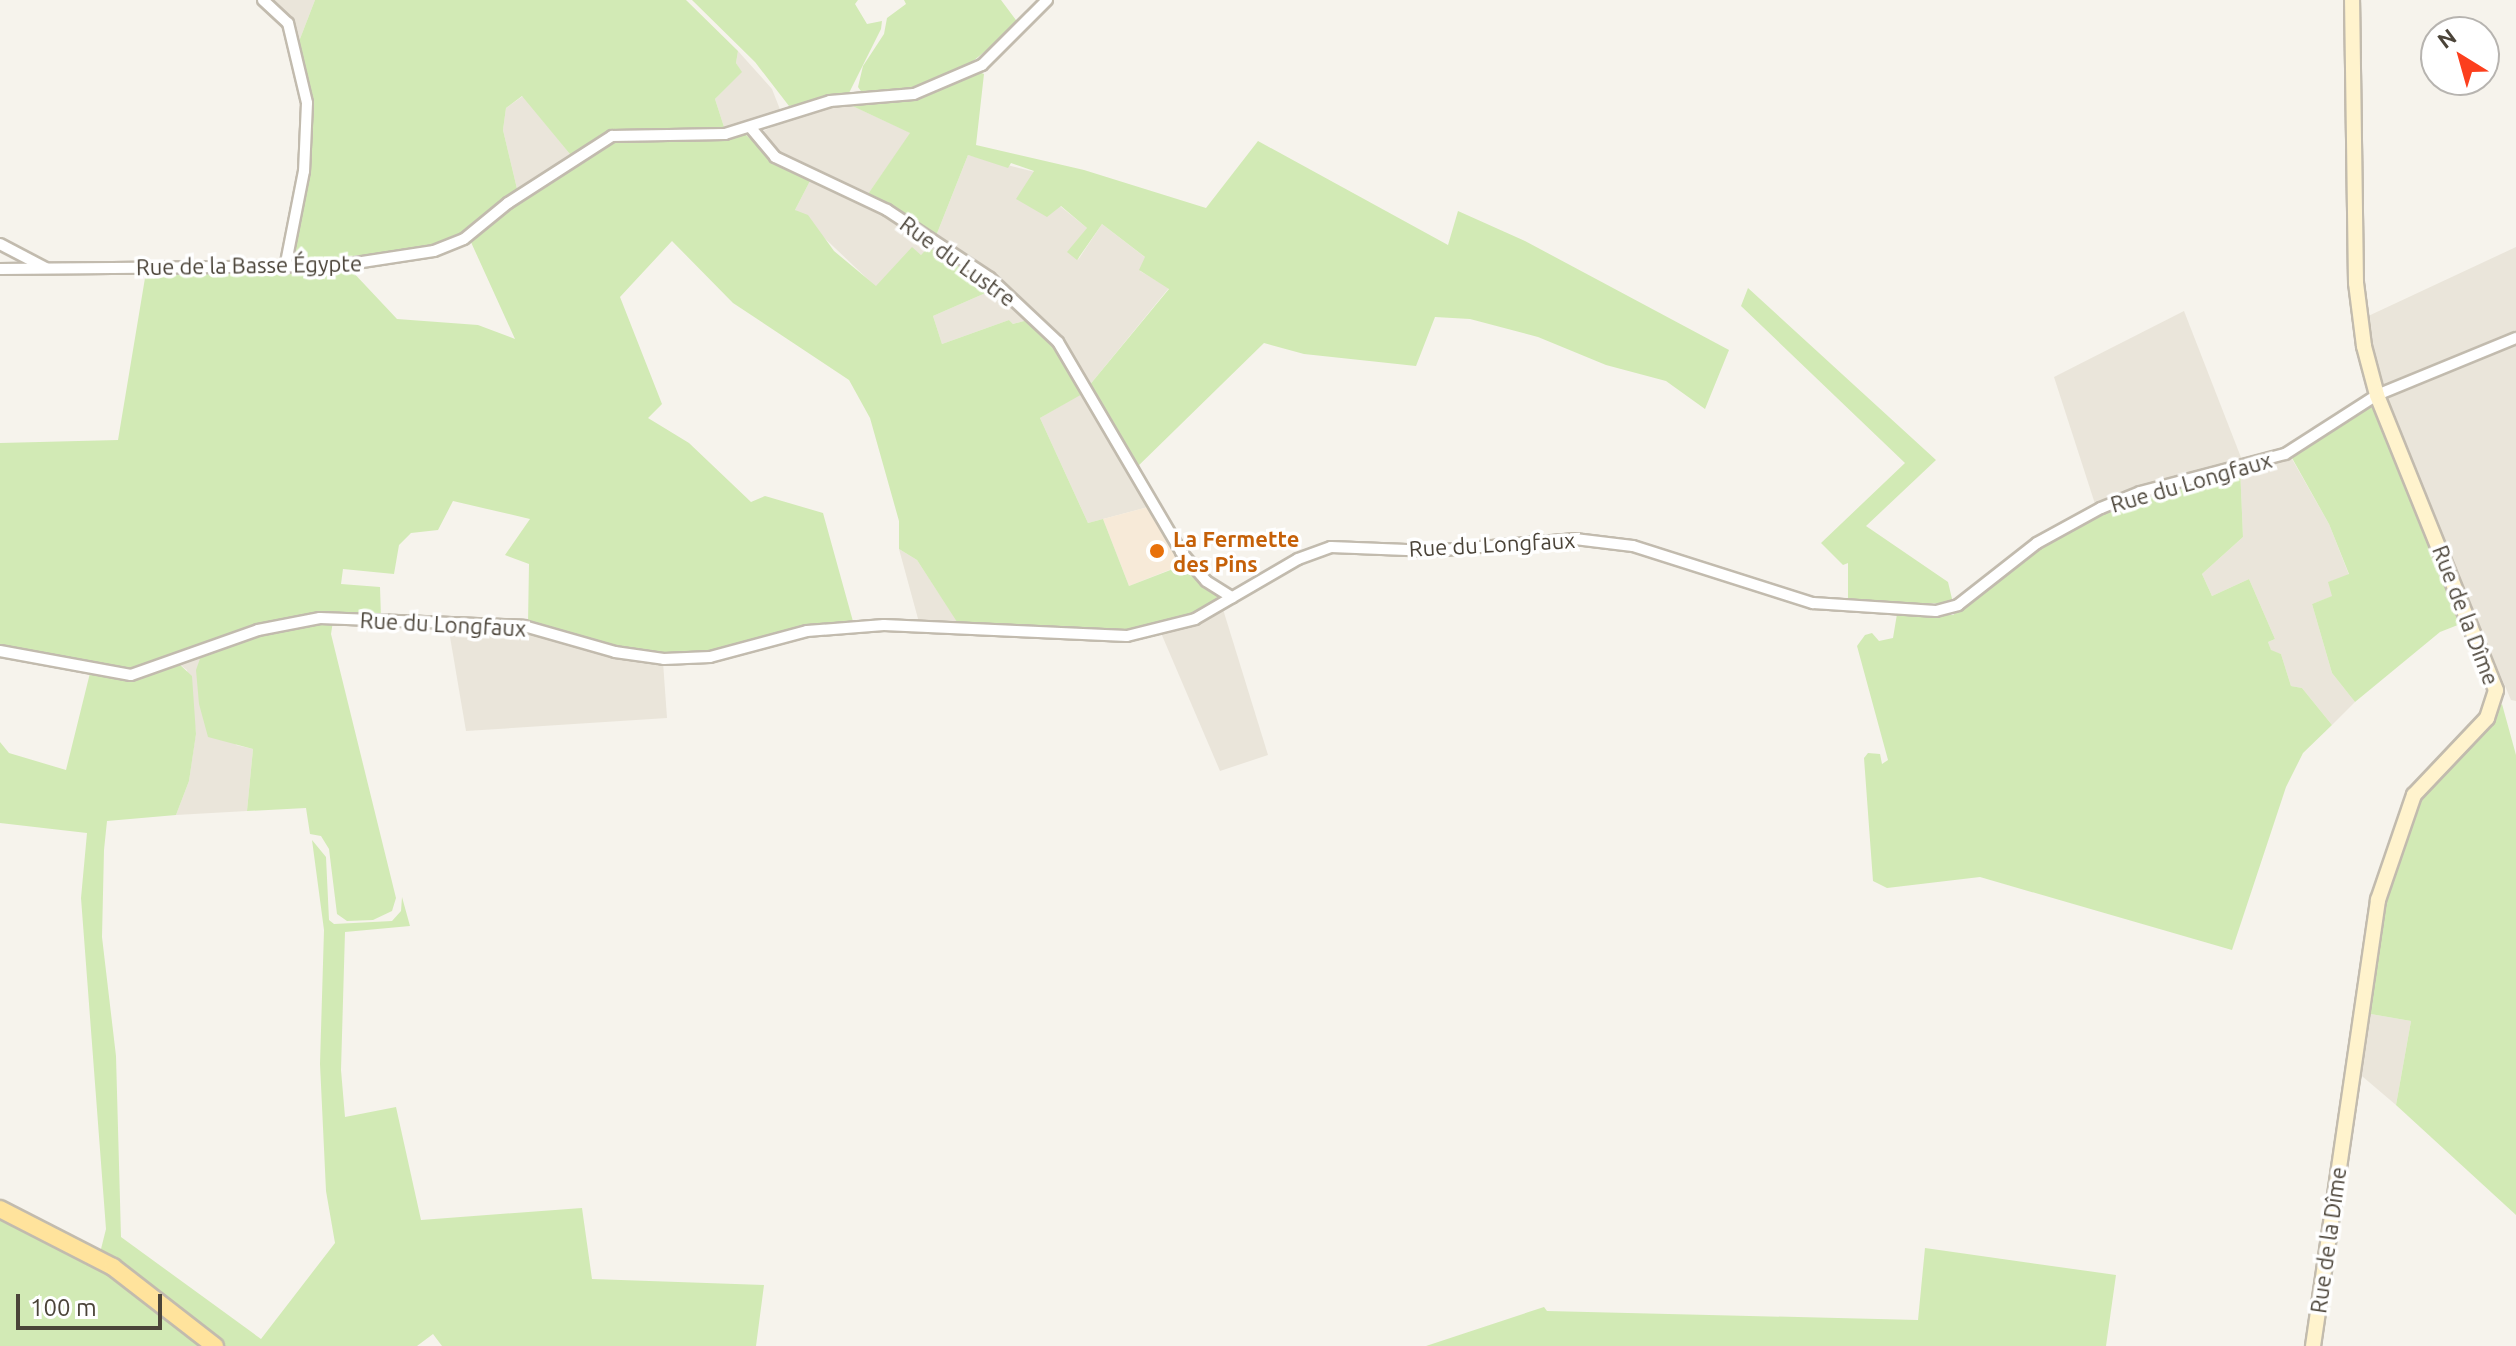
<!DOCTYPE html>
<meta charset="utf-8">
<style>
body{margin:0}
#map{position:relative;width:2516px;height:1346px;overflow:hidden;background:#f6f3ec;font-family:Ubuntu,sans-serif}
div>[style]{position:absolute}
.residential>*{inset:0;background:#eae5da}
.commercial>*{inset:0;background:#f7ead8}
.green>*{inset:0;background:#d2eab5}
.roads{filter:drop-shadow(2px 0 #c2bbae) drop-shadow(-2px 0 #c2bbae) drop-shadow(0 2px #c2bbae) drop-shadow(0 -2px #c2bbae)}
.street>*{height:10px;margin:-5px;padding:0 5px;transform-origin:5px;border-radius:5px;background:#fff}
.secondary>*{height:14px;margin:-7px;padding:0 7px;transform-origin:7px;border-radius:7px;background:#fff3cd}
.primary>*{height:16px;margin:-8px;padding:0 8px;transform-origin:8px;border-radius:8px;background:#ffe39c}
.dots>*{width:22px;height:22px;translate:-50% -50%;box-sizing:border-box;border:4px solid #fff;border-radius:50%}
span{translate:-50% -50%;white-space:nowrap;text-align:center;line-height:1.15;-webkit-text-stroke:7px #fff;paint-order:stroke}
.street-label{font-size:22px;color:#4b4439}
.food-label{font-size:22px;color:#c56008;font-weight:700}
.left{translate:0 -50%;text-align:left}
.north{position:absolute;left:2420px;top:16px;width:80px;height:80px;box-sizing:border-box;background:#fff;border:2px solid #b7b4b0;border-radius:50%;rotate:323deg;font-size:22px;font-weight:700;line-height:32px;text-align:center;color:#4b4439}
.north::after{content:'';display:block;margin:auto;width:28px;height:36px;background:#fc3f1d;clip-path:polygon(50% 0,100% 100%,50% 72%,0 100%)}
.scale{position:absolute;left:16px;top:1294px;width:146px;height:36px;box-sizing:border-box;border:4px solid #4b4439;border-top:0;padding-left:10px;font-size:24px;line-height:28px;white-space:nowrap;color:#4b4439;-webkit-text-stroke:6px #fff;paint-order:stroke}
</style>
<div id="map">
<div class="residential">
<i style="clip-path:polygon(265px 0,315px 0,298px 44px)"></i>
<i style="clip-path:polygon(738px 51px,772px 89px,781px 112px,725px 130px,715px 99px,741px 72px,736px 63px)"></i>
<i style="clip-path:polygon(523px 96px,574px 159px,518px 193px,503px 130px,506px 108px)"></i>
<i style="clip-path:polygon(846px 103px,911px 133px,866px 197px,781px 158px,761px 132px,808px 111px)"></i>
<i style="clip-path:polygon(968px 155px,1035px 172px,1017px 199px,1060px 206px,1087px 228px,1078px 260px,1102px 224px,1146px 258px,1140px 271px,1169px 288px,1088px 387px,1062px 343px,934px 241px)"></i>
<i style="clip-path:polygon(811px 179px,870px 204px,930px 245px,921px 255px,912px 248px,876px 287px,795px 210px)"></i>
<i style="clip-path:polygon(2516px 247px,2516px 701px,2511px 700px,2402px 445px,2364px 318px)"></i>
<i style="clip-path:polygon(997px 288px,1031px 319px,1013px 324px,1009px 320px,942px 344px,933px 316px)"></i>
<i style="clip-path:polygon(2184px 311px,2242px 460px,2096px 507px,2054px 377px)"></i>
<i style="clip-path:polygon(1086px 391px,1152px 506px,1088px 523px,1040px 418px)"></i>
<i style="clip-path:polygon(2302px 448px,2292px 459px,2329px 524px,2349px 575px,2329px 582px,2333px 596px,2312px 604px,2332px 673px,2355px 702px,2332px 725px,2302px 688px,2291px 686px,2281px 654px,2271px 651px,2268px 642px,2275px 639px,2249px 579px,2212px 596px,2202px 574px,2243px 537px,2240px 466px)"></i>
<i style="clip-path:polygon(899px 549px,917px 560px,961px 627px,920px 626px)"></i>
<i style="clip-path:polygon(1222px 606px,1268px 755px,1220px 771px,1161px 633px)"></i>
<i style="clip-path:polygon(448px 625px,521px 628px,663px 662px,667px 718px,466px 731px)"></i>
<i style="clip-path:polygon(202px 653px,236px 745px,253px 749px,247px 811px,176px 815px,189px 781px,196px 733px,187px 670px,178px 663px)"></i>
<i style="clip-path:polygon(2365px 1013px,2411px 1021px,2396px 1105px,2356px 1071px)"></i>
</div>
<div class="commercial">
<i style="clip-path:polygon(1152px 506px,1189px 562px,1129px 586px,1103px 519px)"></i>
</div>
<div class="green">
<i style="clip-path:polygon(315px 0,686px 0,738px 51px,736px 63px,742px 72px,715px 99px,725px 130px,619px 130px,574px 159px,522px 96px,506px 108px,503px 130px,518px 193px,462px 236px,440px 245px,352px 261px,298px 262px,291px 257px,302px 199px,308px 85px,298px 44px)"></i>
<i style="clip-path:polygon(692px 0,858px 0,855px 4px,867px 24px,882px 21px,881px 29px,848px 95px,789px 106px,755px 62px)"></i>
<i style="clip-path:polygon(904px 0,1001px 0,1019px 24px,962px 70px,893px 94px,863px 94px,858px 87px,863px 66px,884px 34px,887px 18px,906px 4px)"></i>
<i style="clip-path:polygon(979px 72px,984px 74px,976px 145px,1084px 170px,1206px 208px,1258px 141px,1448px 245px,1458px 211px,1525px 241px,1729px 350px,1705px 409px,1666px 381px,1606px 365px,1538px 337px,1470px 319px,1435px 317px,1416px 366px,1304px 354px,1264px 343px,1133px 471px,1088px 387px,1169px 289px,1139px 270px,1145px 257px,1102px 224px,1077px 260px,1067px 252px,1087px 228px,1061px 206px,1047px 217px,1016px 199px,1034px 171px,1011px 163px,1008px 168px,968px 155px,934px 241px,866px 197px,910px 133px,846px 103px,901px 101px)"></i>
<i style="clip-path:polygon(745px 134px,768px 155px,811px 179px,795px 210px,808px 215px,834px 251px,876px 286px,912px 247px,921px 255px,930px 245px,997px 288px,933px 316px,942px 344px,1009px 320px,1013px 324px,1031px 319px,1055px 343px,1084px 393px,1040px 418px,1088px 523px,1103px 519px,1129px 586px,1186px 564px,1218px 594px,1215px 603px,1177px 622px,1131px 633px,959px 625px,917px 560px,899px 549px,899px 521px,870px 418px,849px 380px,733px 303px,672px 241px,620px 297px,662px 404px,648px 418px,689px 443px,751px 502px,765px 496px,823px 513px,854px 625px,682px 657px,630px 653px,528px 623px,529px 564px,505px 555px,530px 519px,453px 501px,438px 530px,411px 533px,399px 545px,394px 574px,343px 569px,341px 584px,380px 587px,381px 617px,323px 616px,132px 672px,0 651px,0 443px,118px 440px,146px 272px,350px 269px,397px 319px,478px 325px,515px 339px,470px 240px,512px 205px,611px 142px)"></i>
<i style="clip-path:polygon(1748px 288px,1936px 460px,1866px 526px,1948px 582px,1953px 603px,1848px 605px,1848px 563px,1843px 565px,1821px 543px,1905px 463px,1741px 306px)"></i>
<i style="clip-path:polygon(2369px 405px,2376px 407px,2468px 621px,2440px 632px,2355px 702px,2332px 673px,2312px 604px,2332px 596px,2328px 582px,2349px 574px,2329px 524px,2292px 458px)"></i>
<i style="clip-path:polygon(2240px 466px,2243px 537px,2202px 574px,2212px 596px,2249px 579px,2275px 639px,2268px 642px,2271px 650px,2281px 654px,2291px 686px,2302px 688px,2332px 725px,2303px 753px,2286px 787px,2232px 950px,1980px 877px,1887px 888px,1873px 881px,1864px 758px,1868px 753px,1880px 754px,1882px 764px,1888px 760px,1857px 646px,1865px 635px,1872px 633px,1879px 641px,1893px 638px,1897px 614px,1953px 615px,2033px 548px,2115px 505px)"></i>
<i style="clip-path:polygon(333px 621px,331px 634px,396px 898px,392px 911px,373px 920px,347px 921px,337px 914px,329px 849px,321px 836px,310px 834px,306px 808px,247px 811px,253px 749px,208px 737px,199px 704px,196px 670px,202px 653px,257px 633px)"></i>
<i style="clip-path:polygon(178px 663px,192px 676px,196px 734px,189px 781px,176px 815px,107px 821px,104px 850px,102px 937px,116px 1056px,121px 1237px,261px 1339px,335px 1243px,326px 1191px,320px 1064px,324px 930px,312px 840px,326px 857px,329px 920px,334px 924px,392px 921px,401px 911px,402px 897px,410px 926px,345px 932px,341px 1070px,345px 1117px,396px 1107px,421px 1220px,582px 1208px,592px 1279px,764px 1285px,756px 1346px,442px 1346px,433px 1334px,417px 1346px,224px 1346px,100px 1253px,106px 1229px,81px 898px,87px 833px,0 823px,0 742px,9px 753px,66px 770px,90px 673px,144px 675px)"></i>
<i style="clip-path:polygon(2502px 704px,2516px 755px,2516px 1215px,2396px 1105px,2411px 1021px,2365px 1013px,2378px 922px,2416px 799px)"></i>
<i style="clip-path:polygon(0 1209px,43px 1229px,215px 1346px,0 1346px)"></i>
<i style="clip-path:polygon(1925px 1248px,2116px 1275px,2106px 1346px,1426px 1346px,1544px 1307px,1547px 1311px,1918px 1320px)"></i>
</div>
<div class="roads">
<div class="street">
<i style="left:263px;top:0;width:34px;rotate:43deg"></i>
<i style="left:288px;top:23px;width:82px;rotate:76.6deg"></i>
<i style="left:307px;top:103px;width:68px;rotate:92.5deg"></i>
<i style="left:304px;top:171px;width:99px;rotate:101.1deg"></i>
<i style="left:751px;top:128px;width:38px;rotate:50deg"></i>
<i style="left:775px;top:157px;width:124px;rotate:25.3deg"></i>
<i style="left:887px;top:210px;width:123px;rotate:33.4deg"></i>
<i style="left:990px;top:278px;width:93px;rotate:43.3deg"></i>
<i style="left:1058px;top:342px;width:243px;rotate:59.6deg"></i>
<i style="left:1181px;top:552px;width:38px;rotate:49deg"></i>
<i style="left:1206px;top:581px;width:31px;rotate:32deg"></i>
<i style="left:0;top:244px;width:52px;rotate:27.6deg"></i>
<i style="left:0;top:269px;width:336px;rotate:-0.5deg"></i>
<i style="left:336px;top:266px;width:99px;rotate:-8.7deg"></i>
<i style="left:434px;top:251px;width:32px;rotate:-22deg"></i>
<i style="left:464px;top:239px;width:57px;rotate:-39.3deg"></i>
<i style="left:508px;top:203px;width:124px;rotate:-32.8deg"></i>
<i style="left:612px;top:136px;width:113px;rotate:-1deg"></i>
<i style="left:725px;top:134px;width:110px;rotate:-17.4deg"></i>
<i style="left:830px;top:101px;width:84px;rotate:-4.8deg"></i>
<i style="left:914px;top:94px;width:74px;rotate:-23.1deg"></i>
<i style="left:982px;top:65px;width:92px;rotate:-45deg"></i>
<i style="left:0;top:651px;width:133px;rotate:10.4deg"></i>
<i style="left:131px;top:675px;width:135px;rotate:-19.5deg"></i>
<i style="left:258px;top:630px;width:63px;rotate:-11deg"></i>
<i style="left:320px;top:618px;width:204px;rotate:2.2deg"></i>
<i style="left:524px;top:626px;width:95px;rotate:15.9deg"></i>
<i style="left:615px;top:652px;width:49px;rotate:8.1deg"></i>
<i style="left:664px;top:659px;width:46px;rotate:-2.5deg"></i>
<i style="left:710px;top:657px;width:100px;rotate:-15deg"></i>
<i style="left:807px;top:631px;width:77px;rotate:-4.5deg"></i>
<i style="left:884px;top:625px;width:243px;rotate:2.6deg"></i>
<i style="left:1127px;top:636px;width:70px;rotate:-14deg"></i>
<i style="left:1195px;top:619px;width:119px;rotate:-30.2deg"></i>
<i style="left:1298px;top:559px;width:35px;rotate:-20deg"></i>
<i style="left:1331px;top:547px;width:101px;rotate:2.3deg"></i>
<i style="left:1432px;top:551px;width:144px;rotate:-4.8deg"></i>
<i style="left:1575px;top:539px;width:58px;rotate:6.9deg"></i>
<i style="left:1633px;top:546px;width:189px;rotate:17.6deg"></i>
<i style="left:1813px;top:603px;width:123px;rotate:3.7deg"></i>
<i style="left:1936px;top:611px;width:23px;rotate:-15deg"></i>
<i style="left:1958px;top:605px;width:100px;rotate:-38.1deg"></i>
<i style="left:2037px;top:543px;width:73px;rotate:-28.7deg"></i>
<i style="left:2101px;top:508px;width:42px;rotate:-22.3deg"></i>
<i style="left:2140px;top:492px;width:150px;rotate:-14.7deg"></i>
<i style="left:2285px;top:454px;width:109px;rotate:-32.7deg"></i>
<i style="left:2377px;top:395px;width:150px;rotate:-22.3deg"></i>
</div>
<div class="secondary">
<i style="left:2313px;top:1346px;width:451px;rotate:-81.7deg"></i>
<i style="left:2378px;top:900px;width:111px;rotate:-71.1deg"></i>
<i style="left:2414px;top:795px;width:106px;rotate:-46.5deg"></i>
<i style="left:2487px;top:718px;width:29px;rotate:-72deg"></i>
<i style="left:2496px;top:690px;width:318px;rotate:-112deg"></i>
<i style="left:2377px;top:395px;width:51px;rotate:-104.9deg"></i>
<i style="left:2364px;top:346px;width:64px;rotate:-97.2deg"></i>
<i style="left:2356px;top:283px;width:283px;rotate:-90.8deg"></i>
</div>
<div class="primary">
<i style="left:0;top:1209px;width:127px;rotate:27.2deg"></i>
<i style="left:113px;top:1267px;width:129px;rotate:37.8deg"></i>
</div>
</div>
<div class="dots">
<i style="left:1157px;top:551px;background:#e8710a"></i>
</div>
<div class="street-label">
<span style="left:958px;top:261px;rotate:36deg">Rue du Lustre</span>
<span style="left:249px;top:265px;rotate:-1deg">Rue de la Basse Égypte</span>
<span style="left:2191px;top:482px;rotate:-16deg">Rue du Longfaux</span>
<span style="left:1492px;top:544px;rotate:-3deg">Rue du Longfaux</span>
<span style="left:2466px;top:615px;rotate:69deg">Rue de la Dîme</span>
<span style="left:443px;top:624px;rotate:3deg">Rue du Longfaux</span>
<span style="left:2328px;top:1240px;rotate:-82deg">Rue de la Dîme</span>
</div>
<div class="food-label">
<span class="left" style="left:1173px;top:551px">La Fermette<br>des Pins</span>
</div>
<div class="north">N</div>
<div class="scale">100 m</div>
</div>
